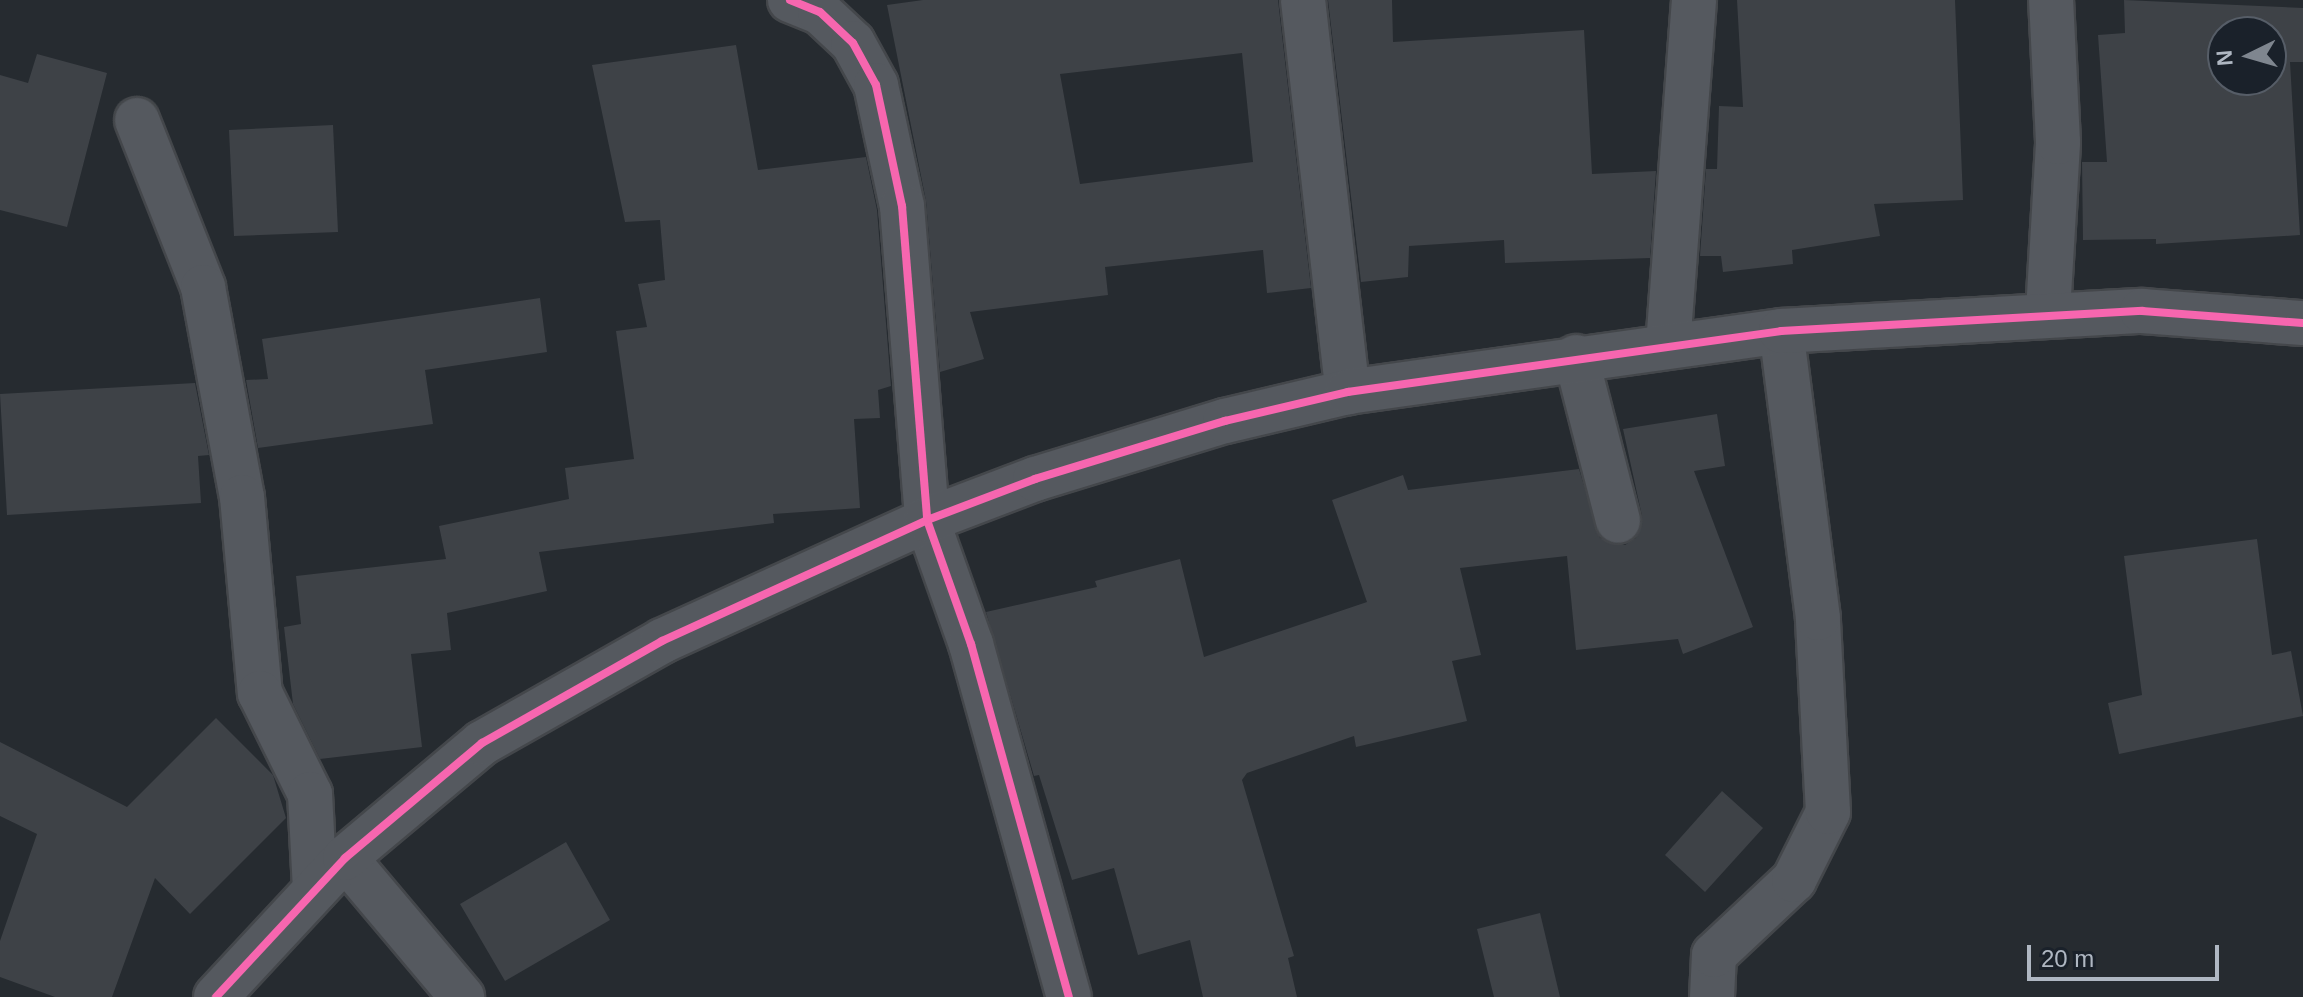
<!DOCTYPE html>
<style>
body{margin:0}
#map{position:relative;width:2303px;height:997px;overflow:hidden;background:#262b30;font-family:Arial,sans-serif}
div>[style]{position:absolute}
.building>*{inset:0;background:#3e4247}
.roads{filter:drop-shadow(2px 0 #44474b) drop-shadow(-2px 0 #44474b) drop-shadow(0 2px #44474b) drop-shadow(0 -2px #44474b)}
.minor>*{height:44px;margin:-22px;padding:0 22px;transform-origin:22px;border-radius:22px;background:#55595f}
.tertiary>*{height:44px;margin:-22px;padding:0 22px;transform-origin:22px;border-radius:22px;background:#55595f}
.cycleway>*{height:8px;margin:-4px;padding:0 4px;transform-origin:4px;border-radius:4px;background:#f766af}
span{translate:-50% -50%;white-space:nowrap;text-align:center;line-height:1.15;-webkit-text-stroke:7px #1a212a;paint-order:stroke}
.north{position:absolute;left:2207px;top:16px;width:80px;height:80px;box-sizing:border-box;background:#1a212a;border:2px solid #565d67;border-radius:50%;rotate:265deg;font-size:22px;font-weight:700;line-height:32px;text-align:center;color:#afb7c2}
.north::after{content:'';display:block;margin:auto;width:28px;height:36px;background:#7f868f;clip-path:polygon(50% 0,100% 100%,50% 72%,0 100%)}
.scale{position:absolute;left:2027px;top:945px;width:192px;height:36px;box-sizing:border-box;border:4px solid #afb7c2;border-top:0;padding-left:10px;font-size:24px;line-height:28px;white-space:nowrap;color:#afb7c2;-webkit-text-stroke:6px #1a212a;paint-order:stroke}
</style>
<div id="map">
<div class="building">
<i style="clip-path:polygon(evenodd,923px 0,1278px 0,1311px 288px,1267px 293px,1263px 250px,1105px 267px,1108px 295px,970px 312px,984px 359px,940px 372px,926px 201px,887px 5px,923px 0,1242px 53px,1253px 162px,1080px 184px,1060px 74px,1242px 53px)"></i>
<i style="clip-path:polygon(1328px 0,1392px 0,1393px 42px,1584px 30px,1592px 174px,1656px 171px,1650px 258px,1505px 263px,1504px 240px,1409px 246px,1408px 277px,1361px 282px)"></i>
<i style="clip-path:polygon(1737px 0,1955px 0,1963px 200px,1874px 204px,1880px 236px,1792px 250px,1793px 264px,1723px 272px,1721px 256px,1700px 256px,1706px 169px,1717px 169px,1719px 106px,1743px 107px)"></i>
<i style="clip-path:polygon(evenodd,2124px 0,2303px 8px,2303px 62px,2290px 62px,2300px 235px,2156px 244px,2156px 239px,2083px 240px,2082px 162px,2107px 162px,2098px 35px,2125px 33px,2124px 0,2223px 32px,2271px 32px,2271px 80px,2223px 80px,2223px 32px)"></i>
<i style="clip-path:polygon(736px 45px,758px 170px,866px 157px,877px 210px,891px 386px,878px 390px,880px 418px,854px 419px,860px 508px,773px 514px,774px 523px,539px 552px,547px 591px,447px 613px,451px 650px,411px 654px,422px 747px,320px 759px,293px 704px,284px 627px,301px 624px,296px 576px,446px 559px,439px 526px,569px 499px,565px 468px,634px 459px,616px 331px,647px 327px,638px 284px,665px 280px,660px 220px,625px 222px,592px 65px)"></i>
<i style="clip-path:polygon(37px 54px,107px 73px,67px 227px,0 210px,0 75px,28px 83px)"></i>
<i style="clip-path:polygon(333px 125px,338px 232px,234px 236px,229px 130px)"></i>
<i style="clip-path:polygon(540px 298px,547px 352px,425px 370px,433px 424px,258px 448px,246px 380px,268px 379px,262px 339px)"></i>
<i style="clip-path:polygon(195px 383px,209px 455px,198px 456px,201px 503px,7px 515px,0 394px)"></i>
<i style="clip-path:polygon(1717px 414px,1725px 466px,1694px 471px,1753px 627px,1683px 654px,1678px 639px,1576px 650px,1567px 556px,1460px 568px,1481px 655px,1452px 661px,1467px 721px,1356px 747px,1354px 736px,1247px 773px,1242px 780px,1294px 956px,1288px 958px,1297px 997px,1203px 997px,1190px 940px,1138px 955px,1114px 868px,1072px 880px,1039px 775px,1034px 776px,986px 612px,1097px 587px,1095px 581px,1180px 559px,1204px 657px,1367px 602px,1332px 500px,1403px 475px,1408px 490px,1579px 469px,1600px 538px,1625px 545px,1636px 538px,1642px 516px,1623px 429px)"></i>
<i style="clip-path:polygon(2257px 539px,2272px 655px,2291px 651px,2303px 716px,2119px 754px,2108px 703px,2142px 695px,2124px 556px)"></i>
<i style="clip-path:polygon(216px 718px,273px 775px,286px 818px,190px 914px,155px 878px,112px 997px,55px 997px,0 977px,0 941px,37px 834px,0 816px,0 742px,127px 807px)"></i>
<i style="clip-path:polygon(1722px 791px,1763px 828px,1705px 892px,1665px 855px)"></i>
<i style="clip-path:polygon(566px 842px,610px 920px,505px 981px,460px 904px)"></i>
<i style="clip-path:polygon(1540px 913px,1560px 997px,1494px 997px,1477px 929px)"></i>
</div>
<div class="roads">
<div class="minor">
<i style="left:790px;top:0;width:32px;rotate:22deg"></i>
<i style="left:820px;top:12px;width:45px;rotate:43.2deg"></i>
<i style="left:853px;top:43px;width:48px;rotate:61.3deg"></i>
<i style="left:876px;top:85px;width:124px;rotate:77.9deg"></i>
<i style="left:902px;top:206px;width:315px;rotate:85.4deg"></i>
<i style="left:927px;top:520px;width:132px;rotate:70.5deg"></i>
<i style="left:971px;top:644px;width:366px;rotate:74.5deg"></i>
<i style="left:1303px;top:0;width:395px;rotate:83.5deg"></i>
<i style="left:137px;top:120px;width:180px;rotate:68.4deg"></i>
<i style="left:203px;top:287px;width:214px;rotate:79.5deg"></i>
<i style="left:242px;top:497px;width:197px;rotate:84.8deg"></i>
<i style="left:260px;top:693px;width:113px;rotate:63.7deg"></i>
<i style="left:310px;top:794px;width:96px;rotate:87deg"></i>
<i style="left:2048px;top:312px;width:170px;rotate:-86.6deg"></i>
<i style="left:2058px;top:142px;width:142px;rotate:-92.8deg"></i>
<i style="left:1668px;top:346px;width:347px;rotate:-85.7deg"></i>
<i style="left:1576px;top:357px;width:169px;rotate:75.6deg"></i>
<i style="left:345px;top:858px;width:182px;rotate:49.9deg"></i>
<i style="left:1712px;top:997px;width:42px;rotate:-87.3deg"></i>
<i style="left:1714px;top:955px;width:110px;rotate:-43.2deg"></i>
<i style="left:1794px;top:880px;width:76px;rotate:-63.4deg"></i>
<i style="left:1828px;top:812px;width:194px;rotate:-93deg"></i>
<i style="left:1818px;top:618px;width:289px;rotate:-97.3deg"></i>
</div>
<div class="tertiary">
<i style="left:216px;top:997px;width:190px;rotate:-47.1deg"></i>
<i style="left:345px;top:858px;width:179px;rotate:-40deg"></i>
<i style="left:482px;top:743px;width:207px;rotate:-29.5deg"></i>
<i style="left:662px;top:641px;width:291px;rotate:-24.5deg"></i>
<i style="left:927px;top:520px;width:116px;rotate:-20.8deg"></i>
<i style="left:1035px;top:479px;width:199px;rotate:-17deg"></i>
<i style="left:1225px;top:421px;width:126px;rotate:-13.3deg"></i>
<i style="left:1348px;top:392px;width:437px;rotate:-8deg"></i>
<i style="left:1781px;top:331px;width:362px;rotate:-3.2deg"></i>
<i style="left:2142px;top:311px;width:161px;rotate:4.3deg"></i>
</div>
</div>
<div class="cycleway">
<i style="left:790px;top:0;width:32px;rotate:22deg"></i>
<i style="left:820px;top:12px;width:45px;rotate:43.2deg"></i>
<i style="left:853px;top:43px;width:48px;rotate:61.3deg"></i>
<i style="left:876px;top:85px;width:124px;rotate:77.9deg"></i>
<i style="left:902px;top:206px;width:315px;rotate:85.4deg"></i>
<i style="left:927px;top:520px;width:132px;rotate:70.5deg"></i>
<i style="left:971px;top:644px;width:366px;rotate:74.5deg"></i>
<i style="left:216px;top:997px;width:190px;rotate:-47.1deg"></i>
<i style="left:345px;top:858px;width:179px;rotate:-40deg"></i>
<i style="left:482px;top:743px;width:207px;rotate:-29.5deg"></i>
<i style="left:662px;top:641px;width:291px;rotate:-24.5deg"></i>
<i style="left:927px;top:520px;width:116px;rotate:-20.8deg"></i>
<i style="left:1035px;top:479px;width:199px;rotate:-17deg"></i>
<i style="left:1225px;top:421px;width:126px;rotate:-13.3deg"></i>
<i style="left:1348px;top:392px;width:437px;rotate:-8deg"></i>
<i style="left:1781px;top:331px;width:362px;rotate:-3.2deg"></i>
<i style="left:2142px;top:311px;width:161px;rotate:4.3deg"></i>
</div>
<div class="north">N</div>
<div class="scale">20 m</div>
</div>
